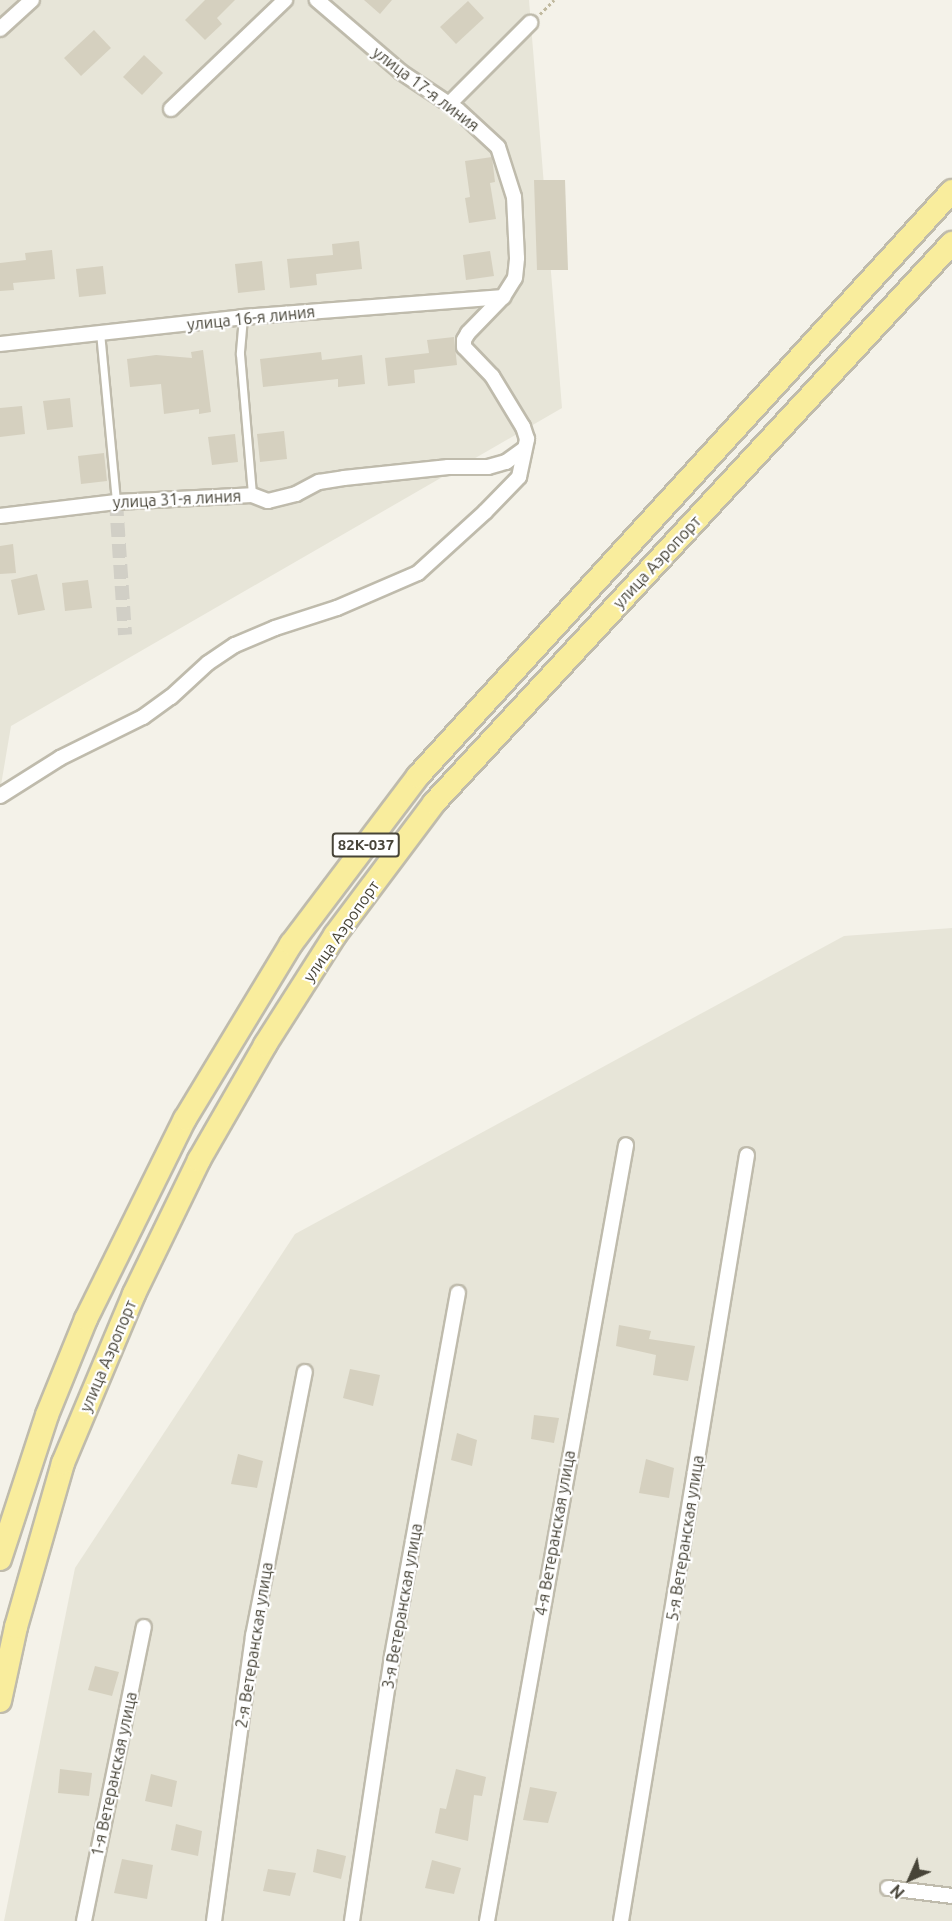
<!DOCTYPE html>
<meta charset="utf-8">
<style>
body{margin:0}
#map{position:relative;width:952px;height:1921px;overflow:hidden;background:#f4f2e9;font-family:Ubuntu,sans-serif}
div>[style]{position:absolute}
.residential>*{inset:0;background:#e7e5d8}
.building>*{inset:0;background:#d5d0bf}
.minor-tunnel>*{height:14px;margin-top:-7px;transform-origin:0;background:repeating-linear-gradient(90deg,#d1cfc6 0 14px,transparent 0 21px)}
.path>*{height:3px;margin-top:-1.5px;transform-origin:0;background:repeating-linear-gradient(90deg,#c0b99e 0 3px,transparent 0 6px)}
.roads{filter:drop-shadow(2px 0 #bfbbac) drop-shadow(-2px 0 #bfbbac) drop-shadow(0 2px #bfbbac) drop-shadow(0 -2px #bfbbac)}
.service>*{height:7px;margin:-3.5px;padding:0 3.5px;transform-origin:3.5px;border-radius:3.5px;background:#fff}
.minor>*{height:14px;margin:-7px;padding:0 7px;transform-origin:7px;border-radius:7px;background:#fff}
.primary>*{height:22px;margin:-11px;padding:0 11px;transform-origin:11px;border-radius:11px;background:#f9ed9d}
span{translate:-50% -50%;white-space:nowrap;text-align:center;line-height:1.15;-webkit-text-stroke:4.5px #fff;paint-order:stroke}
.shield-label span{padding:2px 4px;background:#fff;border:2px solid;border-radius:4px;-webkit-text-stroke-width:0}
.shield-label{font-size:15px;color:#474438;font-weight:700}
.street-label{font-size:16px;color:#474438}
.north{position:absolute;left:880px;top:1849px;width:60px;height:60px;-webkit-text-stroke:4px #fff;paint-order:stroke;rotate:225deg;font-size:16px;font-weight:700;line-height:24px;text-align:center;color:#474438}
.north::after{content:'';display:block;margin:auto;width:21px;height:27px;background:#474438;clip-path:polygon(50% 0,100% 100%,50% 72%,0 100%)}
</style>
<div id="map">
<div class="residential">
<i style="clip-path:polygon(0 0,529px 0,562px 408px,11px 726px,0 791px)"></i>
<i style="clip-path:polygon(952px 928px,952px 1921px,4px 1921px,75px 1568px,295px 1234px,844px 936px)"></i>
</div>
<div class="building">
<i style="clip-path:polygon(205px 0,235px 0,217px 18px,222px 24px,205px 40px,185px 20px)"></i>
<i style="clip-path:polygon(364px 0,392px 0,380px 14px)"></i>
<i style="clip-path:polygon(468px 1px,484px 18px,456px 44px,440px 27px)"></i>
<i style="clip-path:polygon(94px 30px,111px 48px,81px 76px,64px 58px)"></i>
<i style="clip-path:polygon(144px 55px,163px 73px,142px 95px,123px 77px)"></i>
<i style="clip-path:polygon(492px 157px,495px 182px,490px 183px,496px 219px,469px 223px,465px 198px,470px 197px,465px 161px)"></i>
<i style="clip-path:polygon(534px 180px,565px 180px,568px 270px,537px 270px)"></i>
<i style="clip-path:polygon(359px 241px,362px 269px,316px 274px,317px 285px,290px 288px,287px 259px,333px 255px,332px 244px)"></i>
<i style="clip-path:polygon(52px 250px,55px 279px,13px 283px,14px 290px,0 291px,0 263px,26px 260px,25px 253px)"></i>
<i style="clip-path:polygon(490px 251px,494px 276px,466px 280px,463px 255px)"></i>
<i style="clip-path:polygon(262px 261px,265px 290px,238px 293px,235px 264px)"></i>
<i style="clip-path:polygon(103px 266px,106px 294px,79px 297px,76px 269px)"></i>
<i style="clip-path:polygon(454px 337px,457px 365px,414px 370px,415px 383px,388px 386px,385px 358px,429px 353px,427px 340px)"></i>
<i style="clip-path:polygon(203px 350px,211px 412px,199px 414px,199px 409px,164px 414px,161px 384px,130px 387px,127px 359px,156px 355px,192px 358px,191px 352px)"></i>
<i style="clip-path:polygon(321px 352px,322px 360px,362px 355px,365px 384px,338px 387px,338px 379px,263px 387px,260px 359px)"></i>
<i style="clip-path:polygon(70px 398px,73px 427px,47px 430px,43px 401px)"></i>
<i style="clip-path:polygon(22px 406px,25px 434px,0 437px,0 408px)"></i>
<i style="clip-path:polygon(284px 431px,287px 459px,260px 462px,257px 434px)"></i>
<i style="clip-path:polygon(235px 434px,238px 462px,212px 465px,208px 437px)"></i>
<i style="clip-path:polygon(104px 453px,107px 481px,81px 484px,78px 456px)"></i>
<i style="clip-path:polygon(13px 544px,16px 573px,0 574px,0 546px)"></i>
<i style="clip-path:polygon(37px 574px,45px 610px,18px 615px,11px 580px)"></i>
<i style="clip-path:polygon(88px 580px,92px 608px,65px 611px,62px 583px)"></i>
<i style="clip-path:polygon(619px 1325px,651px 1331px,649px 1339px,695px 1346px,688px 1381px,653px 1375px,656px 1355px,616px 1346px)"></i>
<i style="clip-path:polygon(350px 1369px,380px 1375px,373px 1406px,343px 1398px)"></i>
<i style="clip-path:polygon(534px 1415px,559px 1418px,554px 1443px,531px 1439px)"></i>
<i style="clip-path:polygon(457px 1433px,477px 1440px,472px 1466px,451px 1460px)"></i>
<i style="clip-path:polygon(238px 1454px,263px 1461px,257px 1488px,231px 1484px)"></i>
<i style="clip-path:polygon(646px 1459px,674px 1468px,669px 1498px,639px 1493px)"></i>
<i style="clip-path:polygon(95px 1666px,119px 1672px,112px 1696px,88px 1690px)"></i>
<i style="clip-path:polygon(60px 1769px,92px 1773px,89px 1796px,58px 1793px)"></i>
<i style="clip-path:polygon(456px 1769px,486px 1777px,482px 1796px,474px 1795px,468px 1841px,435px 1833px,440px 1808px,446px 1809px)"></i>
<i style="clip-path:polygon(151px 1774px,177px 1781px,172px 1807px,145px 1801px)"></i>
<i style="clip-path:polygon(530px 1787px,557px 1792px,548px 1823px,523px 1820px)"></i>
<i style="clip-path:polygon(176px 1824px,202px 1831px,198px 1856px,171px 1850px)"></i>
<i style="clip-path:polygon(317px 1849px,346px 1856px,341px 1879px,313px 1872px)"></i>
<i style="clip-path:polygon(122px 1859px,153px 1865px,147px 1899px,114px 1893px)"></i>
<i style="clip-path:polygon(432px 1860px,461px 1868px,454px 1894px,425px 1888px)"></i>
<i style="clip-path:polygon(268px 1869px,296px 1873px,290px 1896px,263px 1891px)"></i>
</div>
<div class="minor-tunnel">
<i style="left:116px;top:502px;width:133px;rotate:86.1deg"></i>
</div>
<div class="path">
<i style="left:540px;top:14px;width:20px;rotate:-45deg"></i>
</div>
<div class="roads">
<div class="service">
<i style="left:243px;top:317px;width:37px;rotate:95deg"></i>
<i style="left:240px;top:354px;width:142px;rotate:85.1deg"></i>
<i style="left:100px;top:332px;width:171px;rotate:84.6deg"></i>
</div>
<div class="minor">
<i style="left:0;top:29px;width:43px;rotate:-42.2deg"></i>
<i style="left:449px;top:104px;width:115px;rotate:-45deg"></i>
<i style="left:171px;top:109px;width:158px;rotate:-43.7deg"></i>
<i style="left:0;top:344px;width:244px;rotate:-6.3deg"></i>
<i style="left:243px;top:317px;width:261px;rotate:-4.4deg"></i>
<i style="left:0;top:516px;width:117px;rotate:-6.9deg"></i>
<i style="left:116px;top:502px;width:136px;rotate:-2.9deg"></i>
<i style="left:252px;top:495px;width:17px;rotate:21deg"></i>
<i style="left:268px;top:501px;width:29px;rotate:-14deg"></i>
<i style="left:296px;top:494px;width:26px;rotate:-28deg"></i>
<i style="left:319px;top:482px;width:25px;rotate:-9deg"></i>
<i style="left:344px;top:478px;width:105px;rotate:-6deg"></i>
<i style="left:448px;top:467px;width:40px"></i>
<i style="left:488px;top:467px;width:19px;rotate:-16deg"></i>
<i style="left:506px;top:462px;width:22px;rotate:-36deg"></i>
<i style="left:0;top:796px;width:71px;rotate:-32.3deg"></i>
<i style="left:60px;top:758px;width:93px;rotate:-26.3deg"></i>
<i style="left:143px;top:717px;width:34px;rotate:-36deg"></i>
<i style="left:171px;top:697px;width:50px;rotate:-42.6deg"></i>
<i style="left:208px;top:663px;width:32px;rotate:-34deg"></i>
<i style="left:235px;top:645px;width:43px;rotate:-23deg"></i>
<i style="left:275px;top:628px;width:65px;rotate:-17.9deg"></i>
<i style="left:337px;top:608px;width:88px;rotate:-23.4deg"></i>
<i style="left:418px;top:573px;width:91px;rotate:-42.3deg"></i>
<i style="left:485px;top:512px;width:49px;rotate:-45.8deg"></i>
<i style="left:519px;top:477px;width:39px;rotate:-78deg"></i>
<i style="left:527px;top:439px;width:13px;rotate:-108deg"></i>
<i style="left:523px;top:427px;width:60px;rotate:-121.3deg"></i>
<i style="left:492px;top:376px;width:40px;rotate:-134deg"></i>
<i style="left:464px;top:347px;width:7px;rotate:-90deg"></i>
<i style="left:464px;top:340px;width:8px;rotate:-60deg"></i>
<i style="left:468px;top:333px;width:50px;rotate:-45.8deg"></i>
<i style="left:503px;top:297px;width:22px;rotate:-58deg"></i>
<i style="left:515px;top:278px;width:20px;rotate:-84deg"></i>
<i style="left:517px;top:258px;width:61px;rotate:-92.8deg"></i>
<i style="left:514px;top:197px;width:52px;rotate:-107.7deg"></i>
<i style="left:498px;top:147px;width:54px;rotate:-137.2deg"></i>
<i style="left:458px;top:110px;width:69px;rotate:-146.3deg"></i>
<i style="left:401px;top:72px;width:111px;rotate:-139.4deg"></i>
<i style="left:888px;top:1888px;width:64px;rotate:7.1deg"></i>
<i style="left:84px;top:1921px;width:300px;rotate:-78.5deg"></i>
<i style="left:214px;top:1921px;width:288px;rotate:-82.2deg"></i>
<i style="left:253px;top:1636px;width:269px;rotate:-78.9deg"></i>
<i style="left:352px;top:1921px;width:268px;rotate:-81.4deg"></i>
<i style="left:392px;top:1656px;width:369px;rotate:-79.7deg"></i>
<i style="left:487px;top:1921px;width:788px;rotate:-79.84deg"></i>
<i style="left:621px;top:1921px;width:776px;rotate:-80.66deg"></i>
</div>
<div class="primary">
<i style="left:0;top:1559px;width:151px;rotate:-71.9deg"></i>
<i style="left:47px;top:1415px;width:104px;rotate:-67.9deg"></i>
<i style="left:86px;top:1319px;width:223px;rotate:-63.7deg"></i>
<i style="left:185px;top:1119px;width:205px;rotate:-58.8deg"></i>
<i style="left:291px;top:944px;width:211px;rotate:-52.9deg"></i>
<i style="left:418px;top:776px;width:792px;rotate:-47.61deg"></i>
<i style="left:0;top:1701px;width:76px;rotate:-77.8deg"></i>
<i style="left:16px;top:1627px;width:171px;rotate:-74deg"></i>
<i style="left:63px;top:1463px;width:183px;rotate:-67.2deg"></i>
<i style="left:134px;top:1294px;width:149px;rotate:-64.1deg"></i>
<i style="left:199px;top:1160px;width:133px;rotate:-60.1deg"></i>
<i style="left:265px;top:1045px;width:130px;rotate:-57.5deg"></i>
<i style="left:335px;top:935px;width:165px;rotate:-53.1deg"></i>
<i style="left:434px;top:803px;width:763px;rotate:-47.23deg"></i>
</div>
</div>
<div class="shield-label">
<span style="left:366px;top:845px">82К-037</span>
</div>
<div class="street-label">
<span style="left:426px;top:89px;rotate:37deg">улица 17-я линия</span>
<span style="left:251px;top:318px;rotate:-6deg">улица 16-я линия</span>
<span style="left:177px;top:499px;rotate:-3deg">улица 31-я линия</span>
<span style="left:657px;top:562px;rotate:-47deg">улица Аэропорт</span>
<span style="left:341px;top:931px;rotate:-55deg">улица Аэропорт</span>
<span style="left:108px;top:1356px;rotate:-67deg">улица Аэропорт</span>
<span style="left:555px;top:1533px;rotate:-80deg">4-я Ветеранская улица</span>
<span style="left:685px;top:1538px;rotate:-81deg">5-я Ветеранская улица</span>
<span style="left:402px;top:1606px;rotate:-80deg">3-я Ветеранская улица</span>
<span style="left:254px;top:1645px;rotate:-81deg">2-я Ветеранская улица</span>
<span style="left:114px;top:1774px;rotate:-78deg">1-я Ветеранская улица</span>
</div>
<div class="north">N</div>
</div>
